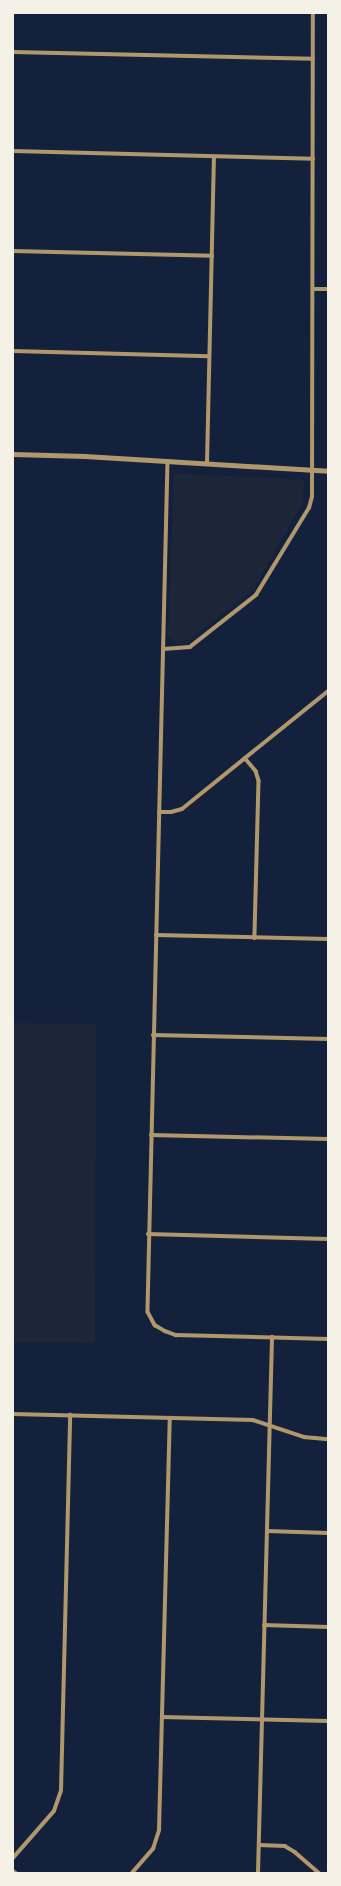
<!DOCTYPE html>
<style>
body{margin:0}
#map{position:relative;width:341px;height:1886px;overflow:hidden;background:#14213d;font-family:Merriweather,serif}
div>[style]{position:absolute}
.green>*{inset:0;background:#1d2539}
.minor>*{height:3.5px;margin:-1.75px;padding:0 1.75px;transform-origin:1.75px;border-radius:1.75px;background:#b1986c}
.tertiary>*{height:4.5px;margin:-2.25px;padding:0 2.25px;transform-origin:2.25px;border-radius:2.25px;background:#b1986c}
span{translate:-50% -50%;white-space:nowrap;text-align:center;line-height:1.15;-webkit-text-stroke:3.5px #f6f1e7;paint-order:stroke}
.frame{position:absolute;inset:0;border:14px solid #f6f1e7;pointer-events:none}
</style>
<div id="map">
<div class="green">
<i style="clip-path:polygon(174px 473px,304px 480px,302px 504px,254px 589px,189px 640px,177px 644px,168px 635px)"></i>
<i style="clip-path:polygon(13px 1023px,96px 1024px,95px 1343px,13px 1342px)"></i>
</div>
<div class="minor">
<i style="left:13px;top:52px;width:300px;rotate:1.3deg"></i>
<i style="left:13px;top:151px;width:300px;rotate:1.5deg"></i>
<i style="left:13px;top:251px;width:199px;rotate:1.4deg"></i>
<i style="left:313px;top:289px;width:15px"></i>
<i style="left:13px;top:351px;width:196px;rotate:1.5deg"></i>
<i style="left:168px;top:461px;width:851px;rotate:91.35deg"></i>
<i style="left:148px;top:1312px;width:15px;rotate:62deg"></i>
<i style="left:155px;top:1325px;width:12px;rotate:31deg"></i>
<i style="left:165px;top:1331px;width:12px;rotate:20deg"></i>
<i style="left:176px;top:1335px;width:152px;rotate:1.5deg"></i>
<i style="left:207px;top:463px;width:306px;rotate:-88.7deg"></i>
<i style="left:163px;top:649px;width:27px;rotate:-4deg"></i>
<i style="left:190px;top:647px;width:84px;rotate:-38.2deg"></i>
<i style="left:256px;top:595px;width:102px;rotate:-58.7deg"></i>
<i style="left:309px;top:508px;width:11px;rotate:-75deg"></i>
<i style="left:312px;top:497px;width:484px;rotate:-89.9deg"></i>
<i style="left:245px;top:758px;width:17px;rotate:50deg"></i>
<i style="left:256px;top:771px;width:10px;rotate:73deg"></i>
<i style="left:259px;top:781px;width:157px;rotate:91.5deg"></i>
<i style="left:159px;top:812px;width:12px"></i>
<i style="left:171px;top:812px;width:11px;rotate:-15deg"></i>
<i style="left:182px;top:809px;width:188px;rotate:-38.9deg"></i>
<i style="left:156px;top:935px;width:172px;rotate:1.3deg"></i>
<i style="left:153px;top:1035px;width:175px;rotate:1.3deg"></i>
<i style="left:151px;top:1135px;width:177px;rotate:1.3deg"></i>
<i style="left:148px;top:1234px;width:180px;rotate:1.6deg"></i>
<i style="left:13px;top:1414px;width:240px;rotate:1.4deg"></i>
<i style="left:253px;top:1420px;width:54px;rotate:18.4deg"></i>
<i style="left:304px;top:1437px;width:24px;rotate:5deg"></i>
<i style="left:267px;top:1531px;width:61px;rotate:1.9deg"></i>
<i style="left:264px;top:1625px;width:64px;rotate:1.8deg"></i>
<i style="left:162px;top:1717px;width:166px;rotate:1.4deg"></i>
<i style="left:259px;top:1845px;width:26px;rotate:2deg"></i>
<i style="left:285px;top:1846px;width:12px;rotate:31deg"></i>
<i style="left:295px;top:1852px;width:32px;rotate:41deg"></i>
<i style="left:13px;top:1858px;width:62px;rotate:-48.9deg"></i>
<i style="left:54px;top:1811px;width:21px;rotate:-71deg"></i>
<i style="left:61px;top:1791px;width:376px;rotate:-88.6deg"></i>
<i style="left:13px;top:1871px;width:4px;rotate:34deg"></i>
<i style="left:132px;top:1873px;width:32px;rotate:-49deg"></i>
<i style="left:153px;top:1849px;width:20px;rotate:-72deg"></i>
<i style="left:159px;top:1830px;width:412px;rotate:-88.5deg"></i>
<i style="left:258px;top:1873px;width:536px;rotate:-88.5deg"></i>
</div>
<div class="tertiary">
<i style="left:13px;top:454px;width:72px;rotate:1.6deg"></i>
<i style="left:85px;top:456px;width:243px;rotate:3.5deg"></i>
</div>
<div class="frame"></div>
</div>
